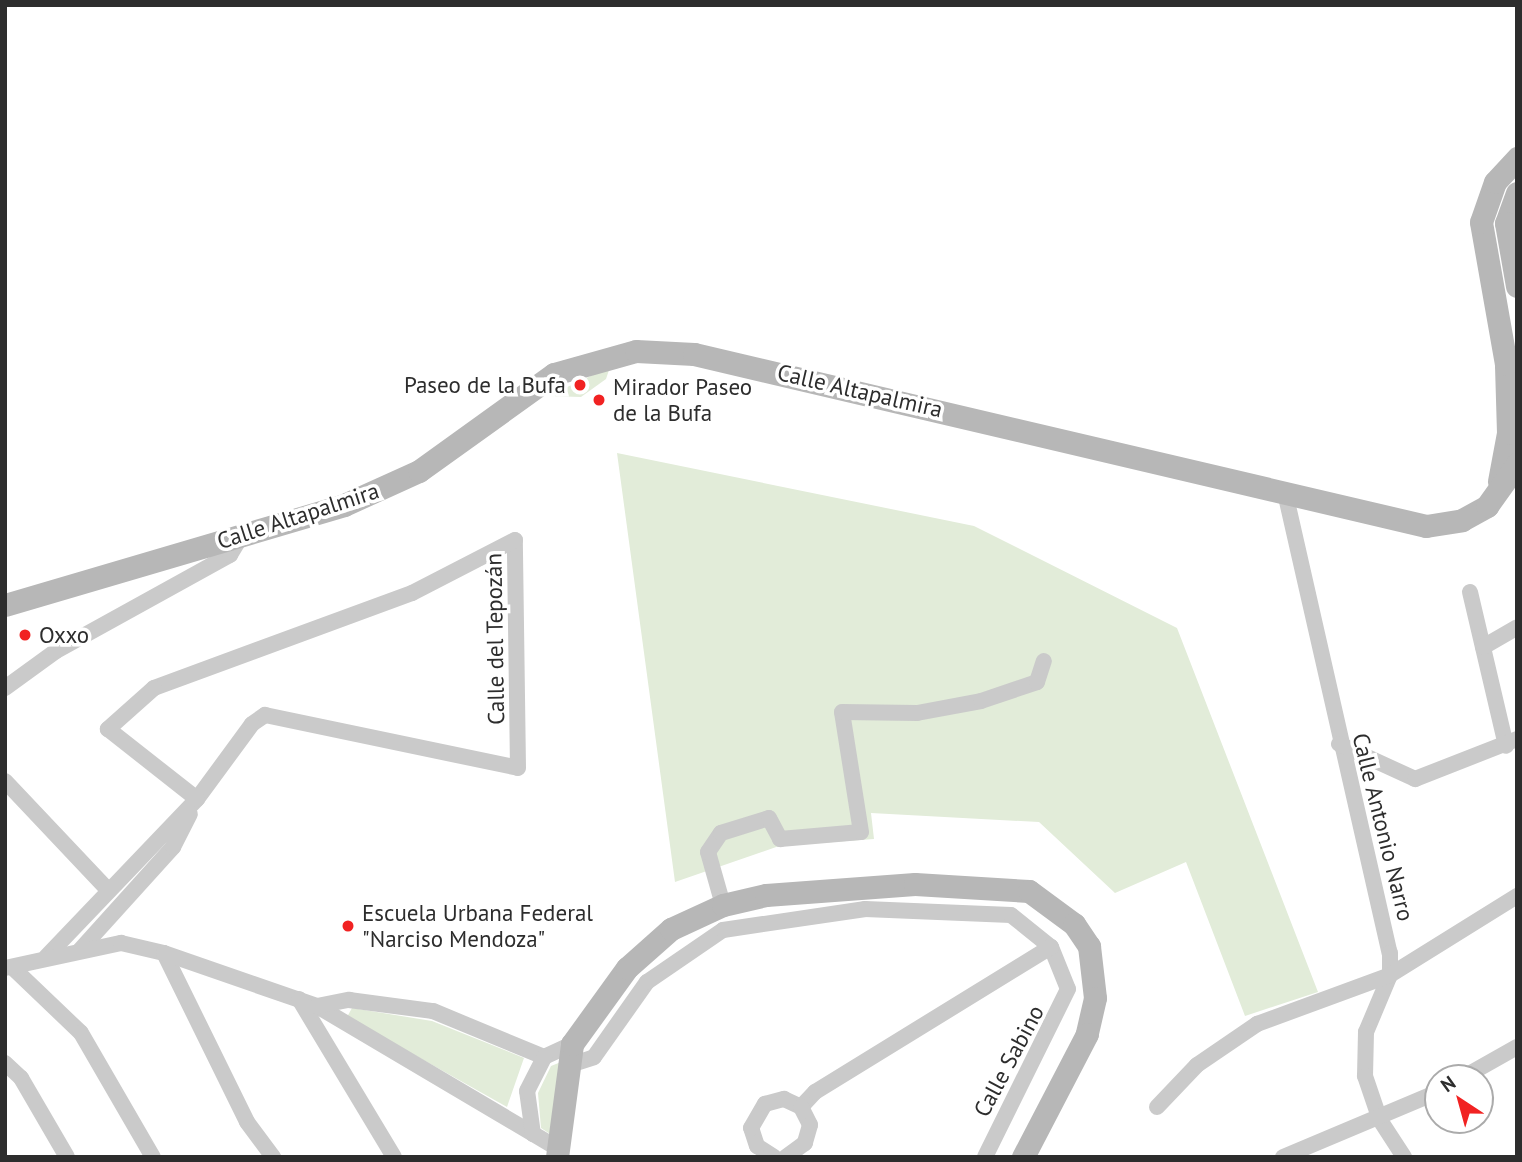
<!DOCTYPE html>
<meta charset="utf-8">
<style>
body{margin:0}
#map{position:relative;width:1522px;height:1162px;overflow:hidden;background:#fff;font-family:"PT Sans",sans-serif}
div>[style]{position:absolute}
.green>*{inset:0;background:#e2ecd9}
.street>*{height:16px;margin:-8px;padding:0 8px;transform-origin:8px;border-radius:8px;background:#cacaca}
.secondary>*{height:23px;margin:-11.5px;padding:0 11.5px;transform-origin:11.5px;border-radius:11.5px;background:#b7b7b7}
.dots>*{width:19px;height:19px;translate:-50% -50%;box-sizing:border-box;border:4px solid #fff;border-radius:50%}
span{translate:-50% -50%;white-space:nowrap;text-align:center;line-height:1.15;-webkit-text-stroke:7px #fff;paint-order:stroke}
.poi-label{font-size:23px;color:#2d2d2d}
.right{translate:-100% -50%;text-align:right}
.left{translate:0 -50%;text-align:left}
.street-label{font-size:23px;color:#2d2d2d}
.frame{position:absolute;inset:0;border:7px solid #2d2d2d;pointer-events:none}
.north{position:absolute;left:1424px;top:1064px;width:70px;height:70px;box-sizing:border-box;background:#fff;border:2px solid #ababab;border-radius:50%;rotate:324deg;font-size:19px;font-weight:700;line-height:28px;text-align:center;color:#2d2d2d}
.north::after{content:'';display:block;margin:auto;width:24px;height:32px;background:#f12222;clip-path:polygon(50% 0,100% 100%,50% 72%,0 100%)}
</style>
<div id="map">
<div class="green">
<i style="clip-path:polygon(610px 367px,606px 379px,581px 397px,548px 396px)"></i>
<i style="clip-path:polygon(617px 453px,974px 526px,1177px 628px,1318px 992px,1245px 1016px,1186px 862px,1115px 893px,1039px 822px,871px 813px,874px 839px,779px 846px,675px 882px)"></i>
<i style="clip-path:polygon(352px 1008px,432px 1021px,524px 1058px,507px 1107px,347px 1017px)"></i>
<i style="clip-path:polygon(561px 1062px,550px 1134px,541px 1128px,538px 1093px,551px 1066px)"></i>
</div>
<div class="street">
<i style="left:1286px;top:497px;width:468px;rotate:77.2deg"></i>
<i style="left:1390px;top:953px;width:22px;rotate:90deg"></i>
<i style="left:1390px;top:975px;width:62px;rotate:112.8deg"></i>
<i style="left:1366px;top:1032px;width:44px;rotate:91.3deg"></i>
<i style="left:1365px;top:1076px;width:46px;rotate:71.2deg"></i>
<i style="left:1380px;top:1120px;width:44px;rotate:57deg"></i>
<i style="left:1470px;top:592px;width:158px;rotate:76.8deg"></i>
<i style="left:1483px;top:647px;width:39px;rotate:-30deg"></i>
<i style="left:5px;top:688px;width:63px;rotate:-36deg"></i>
<i style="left:56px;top:651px;width:199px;rotate:-28.9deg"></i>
<i style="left:230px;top:555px;width:21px;rotate:-59deg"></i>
<i style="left:1339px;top:744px;width:84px;rotate:24.7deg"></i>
<i style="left:1415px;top:779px;width:110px;rotate:-21.4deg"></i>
<i style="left:5px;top:781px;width:151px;rotate:46.6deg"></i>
<i style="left:723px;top:905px;width:55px;rotate:-105.8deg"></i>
<i style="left:708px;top:852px;width:23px;rotate:-56deg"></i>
<i style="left:721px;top:833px;width:50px;rotate:-17.4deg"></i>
<i style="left:769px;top:818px;width:24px;rotate:62deg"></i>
<i style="left:780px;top:839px;width:81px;rotate:-4.9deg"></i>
<i style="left:861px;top:832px;width:121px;rotate:-99deg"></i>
<i style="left:842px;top:712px;width:75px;rotate:0.8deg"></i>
<i style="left:917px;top:713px;width:65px;rotate:-10.6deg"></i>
<i style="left:981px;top:701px;width:59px;rotate:-18.7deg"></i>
<i style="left:1037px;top:682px;width:22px;rotate:-72deg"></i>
<i style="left:80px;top:950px;width:139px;rotate:-47.9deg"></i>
<i style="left:173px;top:847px;width:37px;rotate:-63deg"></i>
<i style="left:164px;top:953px;width:188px;rotate:63.8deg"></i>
<i style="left:247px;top:1122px;width:44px;rotate:53.4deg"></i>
<i style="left:46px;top:957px;width:219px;rotate:-46.3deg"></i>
<i style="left:197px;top:799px;width:93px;rotate:-53.7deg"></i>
<i style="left:252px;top:724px;width:16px;rotate:-35deg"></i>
<i style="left:265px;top:715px;width:258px;rotate:11.8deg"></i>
<i style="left:518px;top:768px;width:228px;rotate:-90.8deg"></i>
<i style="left:515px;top:540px;width:116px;rotate:152.8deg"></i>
<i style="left:412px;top:593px;width:275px;rotate:159.8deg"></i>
<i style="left:154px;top:688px;width:62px;rotate:138.3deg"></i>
<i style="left:108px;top:729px;width:113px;rotate:38.2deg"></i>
<i style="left:12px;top:967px;width:95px;rotate:43.7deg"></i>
<i style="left:81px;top:1033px;width:143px;rotate:59.9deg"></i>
<i style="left:5px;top:968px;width:119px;rotate:-12.2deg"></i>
<i style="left:121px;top:943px;width:44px;rotate:13.1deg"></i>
<i style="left:164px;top:953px;width:162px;rotate:19.1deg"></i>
<i style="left:317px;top:1006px;width:277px;rotate:30.6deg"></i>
<i style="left:299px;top:999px;width:184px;rotate:59deg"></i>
<i style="left:317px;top:1006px;width:33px;rotate:-11deg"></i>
<i style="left:349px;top:1000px;width:85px;rotate:7.5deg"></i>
<i style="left:433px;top:1011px;width:120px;rotate:22.5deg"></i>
<i style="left:544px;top:1057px;width:31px;rotate:-25deg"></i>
<i style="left:5px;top:1063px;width:22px;rotate:43deg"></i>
<i style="left:21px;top:1078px;width:91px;rotate:59.8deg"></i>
<i style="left:567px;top:1066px;width:28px;rotate:-18deg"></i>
<i style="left:594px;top:1057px;width:92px;rotate:-54.8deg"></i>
<i style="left:647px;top:982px;width:92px;rotate:-34.4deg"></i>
<i style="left:723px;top:930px;width:144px;rotate:-8.4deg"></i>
<i style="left:865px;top:909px;width:146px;rotate:2.4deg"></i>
<i style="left:1011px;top:915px;width:51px;rotate:38.7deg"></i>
<i style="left:1051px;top:947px;width:45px;rotate:68deg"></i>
<i style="left:1068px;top:989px;width:187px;rotate:116.3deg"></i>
<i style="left:1462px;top:1078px;width:63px;rotate:-29.4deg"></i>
<i style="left:801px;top:1107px;width:21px;rotate:-47deg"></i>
<i style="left:815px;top:1092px;width:277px;rotate:-31.6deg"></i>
<i style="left:1157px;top:1107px;width:58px;rotate:-46.4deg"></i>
<i style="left:1197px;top:1065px;width:73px;rotate:-34.3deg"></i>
<i style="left:1257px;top:1024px;width:142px;rotate:-20.2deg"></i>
<i style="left:1390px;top:975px;width:150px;rotate:-31.9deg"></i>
<i style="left:533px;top:1134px;width:43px;rotate:-97.9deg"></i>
<i style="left:527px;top:1091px;width:38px;rotate:-63deg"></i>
<i style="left:774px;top:1157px;width:20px;rotate:-147deg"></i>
<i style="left:757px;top:1146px;width:19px;rotate:-108deg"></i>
<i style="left:751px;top:1128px;width:28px;rotate:-60deg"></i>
<i style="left:765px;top:1104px;width:20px;rotate:-15deg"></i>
<i style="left:784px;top:1099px;width:19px;rotate:25deg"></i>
<i style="left:801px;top:1107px;width:20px;rotate:63deg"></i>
<i style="left:810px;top:1125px;width:19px;rotate:106deg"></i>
<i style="left:805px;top:1143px;width:24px;rotate:144deg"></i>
<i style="left:1283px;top:1157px;width:168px;rotate:-22.8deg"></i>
</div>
<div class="secondary">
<i style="left:1517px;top:193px;width:32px;rotate:110deg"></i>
<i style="left:1506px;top:223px;width:64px;rotate:80.1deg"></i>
<i style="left:1499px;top:481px;width:49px;rotate:-79.4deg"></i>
<i style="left:1508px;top:433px;width:69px;rotate:-91.7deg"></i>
<i style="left:1506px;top:364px;width:144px;rotate:-100deg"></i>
<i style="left:1481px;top:222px;width:42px;rotate:-70.7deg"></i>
<i style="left:1495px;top:182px;width:33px;rotate:-47deg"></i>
<i style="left:5px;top:605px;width:353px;rotate:-16.4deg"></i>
<i style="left:344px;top:505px;width:82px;rotate:-24.4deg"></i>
<i style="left:419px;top:471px;width:166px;rotate:-35.7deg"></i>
<i style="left:554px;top:374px;width:85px;rotate:-15.7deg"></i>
<i style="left:636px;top:351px;width:58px;rotate:3deg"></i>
<i style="left:694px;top:354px;width:752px;rotate:13.22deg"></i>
<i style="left:1426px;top:526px;width:36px;rotate:-9deg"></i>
<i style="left:1462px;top:520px;width:29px;rotate:-29deg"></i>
<i style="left:1487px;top:506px;width:52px;rotate:-54.5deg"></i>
<i style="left:557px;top:1157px;width:114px;rotate:-82.4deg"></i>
<i style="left:572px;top:1044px;width:94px;rotate:-54.1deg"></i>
<i style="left:627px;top:968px;width:59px;rotate:-41.6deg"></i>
<i style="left:671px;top:929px;width:57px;rotate:-24.8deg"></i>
<i style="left:723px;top:905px;width:44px;rotate:-13.1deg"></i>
<i style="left:766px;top:895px;width:149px;rotate:-4.2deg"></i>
<i style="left:915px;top:884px;width:114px;rotate:3.5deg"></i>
<i style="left:1029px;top:891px;width:56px;rotate:36.3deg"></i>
<i style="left:1074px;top:924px;width:27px;rotate:56deg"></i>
<i style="left:1089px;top:946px;width:52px;rotate:83.4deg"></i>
<i style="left:1095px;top:998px;width:37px;rotate:103deg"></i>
<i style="left:1087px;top:1034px;width:139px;rotate:117.5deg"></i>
</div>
<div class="dots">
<i style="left:580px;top:385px;background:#f12222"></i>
<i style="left:599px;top:400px;background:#f12222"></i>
<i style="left:25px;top:635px;background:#f12222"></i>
<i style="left:348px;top:926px;background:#f12222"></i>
</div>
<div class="poi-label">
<span class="right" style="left:566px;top:385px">Paseo de la Bufa</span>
<span class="left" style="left:613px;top:400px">Mirador Paseo<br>de la Bufa</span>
<span class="left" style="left:39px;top:635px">Oxxo</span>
<span class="left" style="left:362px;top:926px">Escuela Urbana Federal<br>"Narciso Mendoza"</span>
</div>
<div class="street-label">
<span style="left:860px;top:391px;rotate:13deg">Calle Altapalmira</span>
<span style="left:298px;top:516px;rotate:-18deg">Calle Altapalmira</span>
<span style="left:495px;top:639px;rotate:-91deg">Calle del Tepozán</span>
<span style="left:1383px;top:827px;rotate:76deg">Calle Antonio Narro</span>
<span style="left:1009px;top:1061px;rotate:-62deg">Calle Sabino</span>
</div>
<div class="frame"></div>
<div class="north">N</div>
</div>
